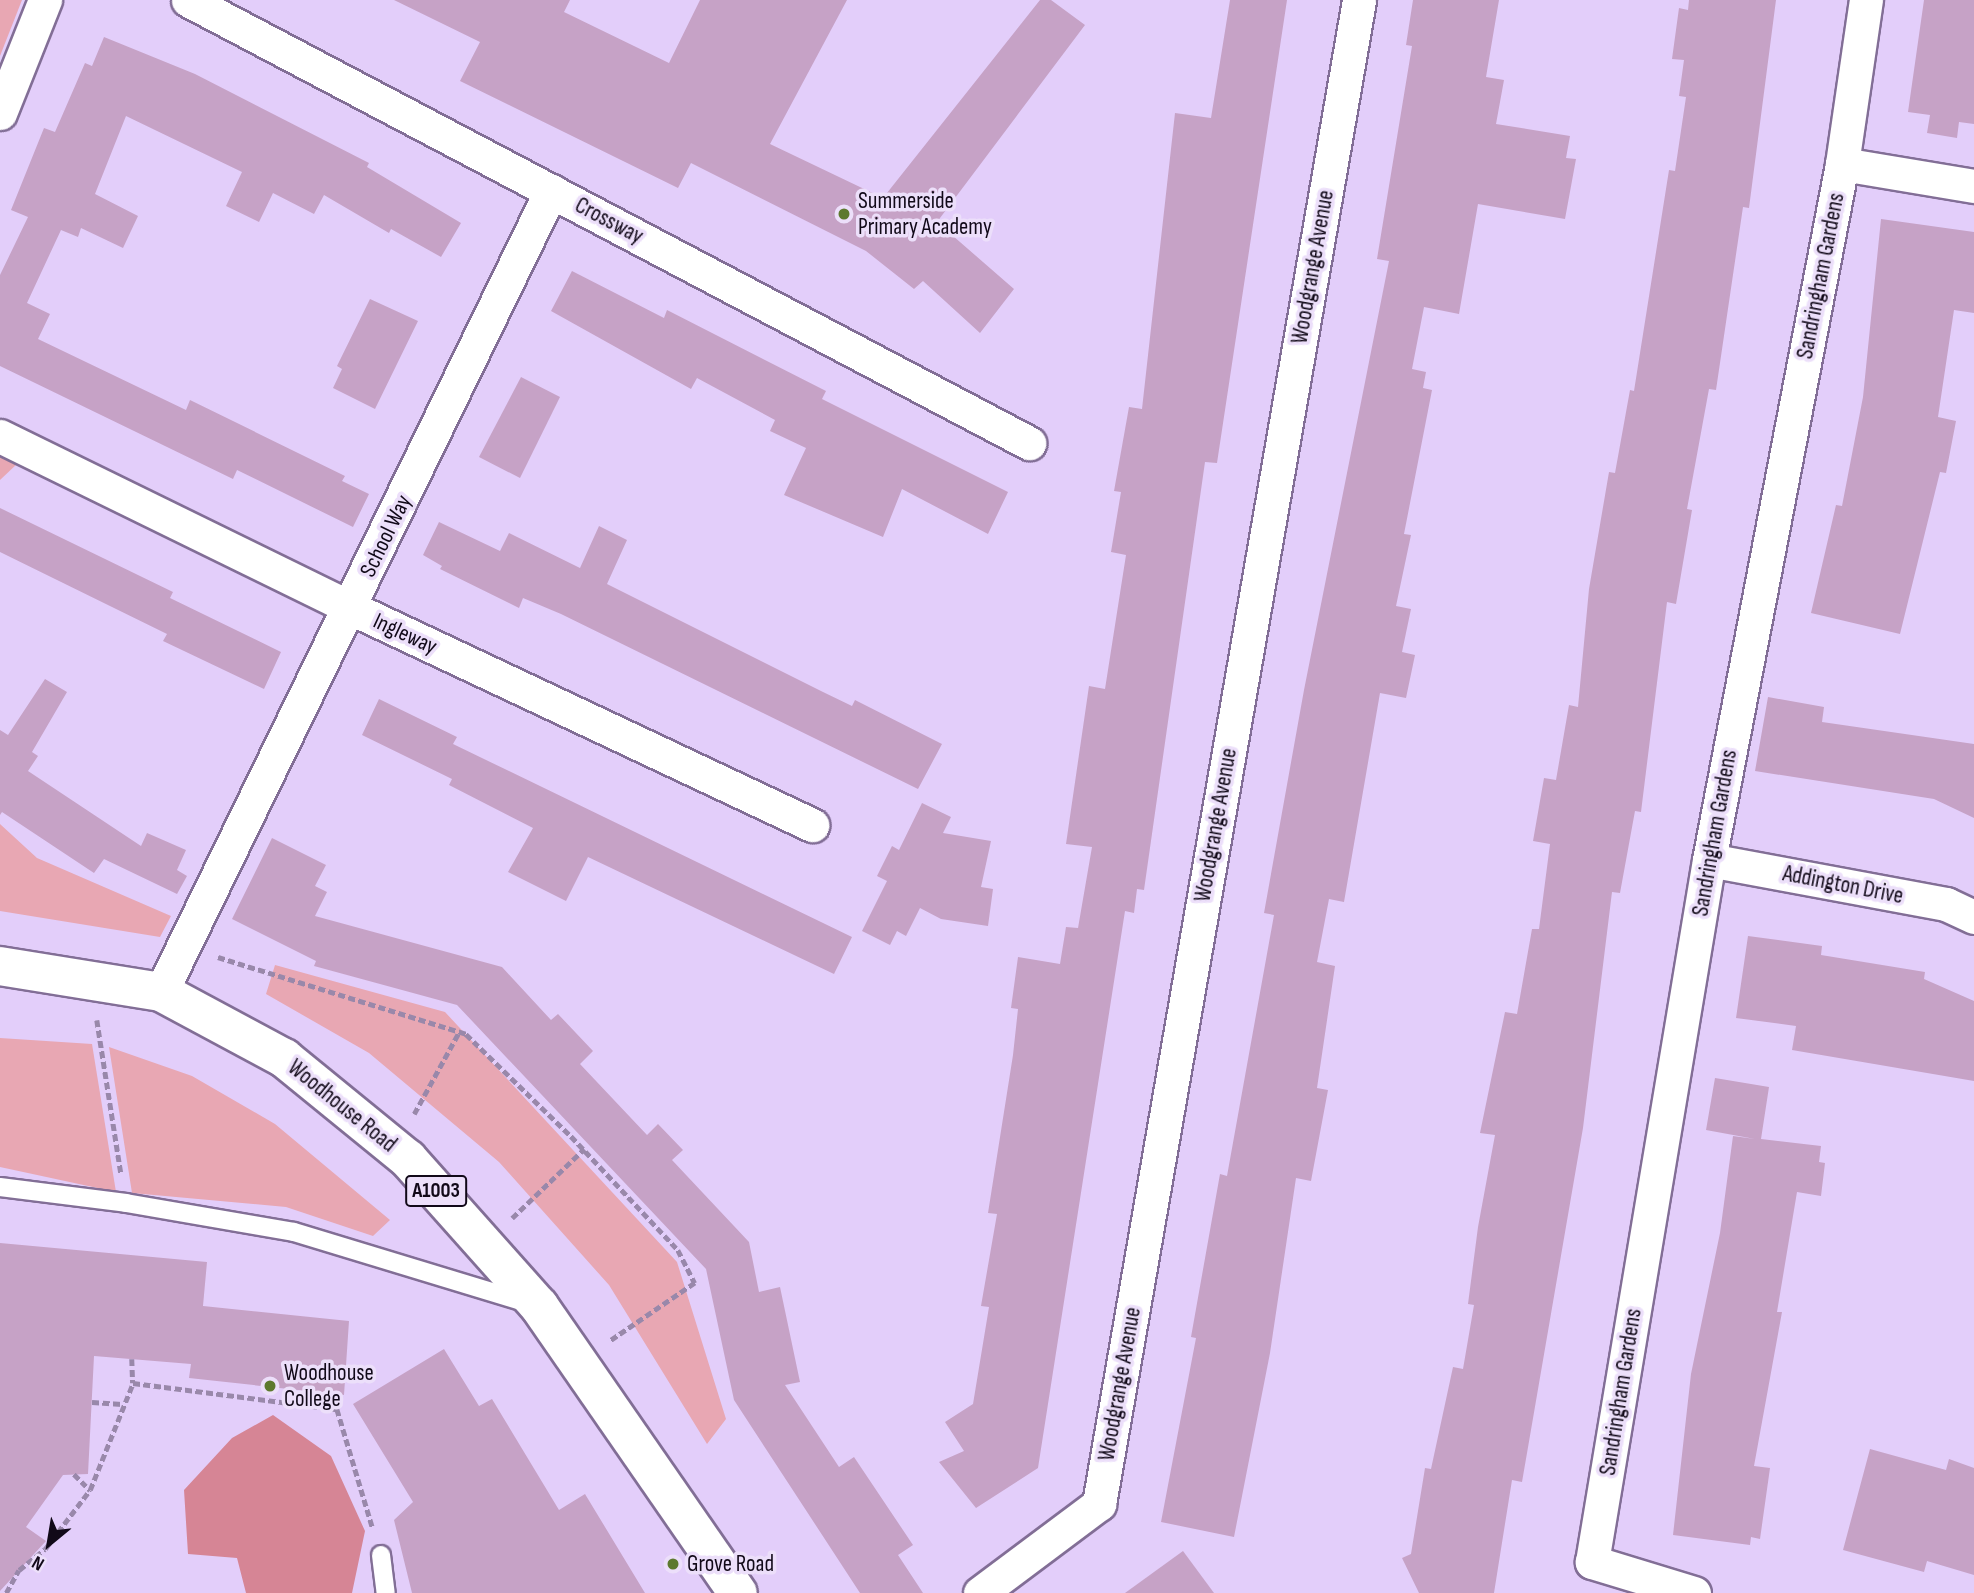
<!DOCTYPE html>
<style>
body{margin:0}
#map{position:relative;width:1974px;height:1593px;overflow:hidden;background:#e3cefa;font-family:"Sofia Sans Condensed",sans-serif}
div>[style]{position:absolute}
.green>*{inset:0;background:#e8a7b3}
.forest>*{inset:0;background:#d68595}
.building>*{inset:0;background:#c6a2c6}
.path>*{height:4.5px;margin-top:-2.25px;transform-origin:0;background:repeating-linear-gradient(90deg,#98a 0 7px,transparent 0 10.5px)}
.roads{filter:drop-shadow(2px 0 #826e96) drop-shadow(-2px 0 #826e96) drop-shadow(0 2px #826e96) drop-shadow(0 -2px #826e96)}
.service>*{height:18px;margin:-9px;padding:0 9px;transform-origin:9px;border-radius:9px;background:#fff}
.minor>*{height:33px;margin:-16.5px;padding:0 16.5px;transform-origin:16.5px;border-radius:16.5px;background:#fff}
.primary>*{height:38px;margin:-19px;padding:0 19px;transform-origin:19px;border-radius:19px;background:#fff}
.dots>*{width:19px;height:19px;translate:-50% -50%;box-sizing:border-box;border:4px solid #ecdffa;border-radius:50%}
span{translate:-50% -50%;white-space:nowrap;text-align:center;line-height:1.15;-webkit-text-stroke:7px #ecdffa;paint-order:stroke}
.shield-label span{padding:2px 5px;background:#ecdffa;border:2px solid;border-radius:5px;-webkit-text-stroke-width:0}
.shield-label{font-size:21px;color:#110918;font-weight:700}
.poi-label{font-size:23px;color:#110918}
.left{translate:0 -50%;text-align:left}
.street-label{font-size:23px;color:#110918}
.north{position:absolute;left:14px;top:1509px;width:70px;height:70px;-webkit-text-stroke:5px #ecdffa;paint-order:stroke;rotate:210deg;font-size:19px;font-weight:700;line-height:28px;text-align:center;color:#110918}
.north::after{content:'';display:block;margin:auto;width:24px;height:32px;background:#110918;clip-path:polygon(50% 0,100% 100%,50% 72%,0 100%)}
</style>
<div id="map">
<div class="green">
<i style="clip-path:polygon(0 0,22px 0,0 56px)"></i>
<i style="clip-path:polygon(0 455px,18px 463px,0 480px)"></i>
<i style="clip-path:polygon(0 824px,37px 858px,171px 916px,160px 937px,0 911px)"></i>
<i style="clip-path:polygon(275px 965px,445px 1012px,677px 1262px,726px 1419px,707px 1444px,609px 1285px,499px 1162px,369px 1053px,266px 994px)"></i>
<i style="clip-path:polygon(0 1038px,92px 1044px,116px 1192px,0 1167px)"></i>
<i style="clip-path:polygon(109px 1047px,192px 1076px,275px 1124px,390px 1220px,373px 1236px,286px 1207px,132px 1193px)"></i>
</div>
<div class="forest">
<i style="clip-path:polygon(273px 1415px,331px 1456px,365px 1531px,352px 1593px,246px 1593px,237px 1558px,188px 1554px,184px 1490px,232px 1438px)"></i>
</div>
<div class="building">
<i style="clip-path:polygon(394px 0,570px 0,564px 12px,669px 63px,700px 0,847px 0,770px 144px,883px 198px,1040px 0,1051px 0,1085px 25px,937px 222px,1014px 289px,980px 333px,923px 281px,914px 289px,866px 251px,691px 163px,678px 188px,460px 81px,480px 42px)"></i>
<i style="clip-path:polygon(1230px 0,1287px 0,1217px 463px,1205px 462px,1144px 890px,1137px 889px,1134px 913px,1125px 911px,1038px 1468px,976px 1508px,939px 1462px,964px 1451px,945px 1422px,973px 1404px,989px 1307px,981px 1306px,997px 1214px,988px 1213px,1013px 1055px,1018px 1009px,1011px 1008px,1018px 957px,1060px 964px,1066px 927px,1078px 928px,1092px 847px,1066px 844px,1089px 686px,1105px 689px,1126px 555px,1111px 552px,1121px 492px,1114px 491px,1129px 407px,1142px 409px,1175px 113px,1211px 118px)"></i>
<i style="clip-path:polygon(1413px 0,1499px 0,1486px 77px,1504px 80px,1496px 124px,1570px 136px,1566px 158px,1576px 159px,1565px 219px,1478px 204px,1459px 314px,1424px 307px,1412px 369px,1426px 372px,1423px 388px,1432px 390px,1404px 534px,1411px 535px,1396px 606px,1411px 609px,1402px 652px,1415px 655px,1406px 698px,1380px 693px,1344px 902px,1329px 899px,1317px 962px,1335px 966px,1317px 1088px,1328px 1090px,1311px 1181px,1296px 1178px,1270px 1353px,1234px 1537px,1161px 1522px,1196px 1338px,1191px 1337px,1220px 1174px,1227px 1176px,1274px 915px,1264px 913px,1304px 690px,1389px 261px,1377px 259px,1412px 46px,1406px 45px)"></i>
<i style="clip-path:polygon(1689px 0,1776px 0,1749px 208px,1743px 207px,1716px 390px,1709px 389px,1687px 509px,1692px 510px,1676px 604px,1667px 602px,1641px 812px,1635px 811px,1620px 893px,1612px 892px,1583px 1128px,1522px 1482px,1512px 1480px,1494px 1593px,1419px 1593px,1402px 1558px,1411px 1554px,1425px 1468px,1431px 1469px,1453px 1367px,1463px 1369px,1474px 1305px,1468px 1304px,1478px 1227px,1495px 1135px,1480px 1133px,1505px 1012px,1517px 1014px,1532px 929px,1539px 929px,1550px 844px,1533px 841px,1544px 778px,1556px 780px,1569px 705px,1578px 707px,1589px 589px,1609px 472px,1615px 473px,1630px 390px,1634px 391px,1669px 170px,1675px 171px,1686px 97px,1679px 96px,1684px 60px,1672px 59px,1679px 8px,1688px 10px)"></i>
<i style="clip-path:polygon(1924px 0,1974px 0,1974px 124px,1959px 122px,1957px 138px,1927px 133px,1930px 115px,1908px 112px)"></i>
<i style="clip-path:polygon(104px 37px,195px 74px,369px 163px,367px 167px,461px 223px,441px 257px,391px 229px,389px 233px,324px 195px,314px 214px,273px 193px,259px 222px,226px 206px,242px 172px,126px 116px,95px 194px,138px 216px,123px 248px,81px 228px,78px 237px,61px 230px,27px 303px,50px 314px,38px 339px,186px 410px,190px 400px,345px 476px,342px 481px,369px 494px,353px 527px,237px 470px,233px 479px,0 366px,0 275px,28px 217px,11px 210px,44px 128px,55px 132px,85px 63px,92px 66px)"></i>
<i style="clip-path:polygon(1881px 219px,1974px 232px,1974px 313px,1954px 310px,1938px 417px,1956px 421px,1946px 473px,1940px 472px,1900px 634px,1811px 613px,1836px 505px,1842px 506px,1863px 397px)"></i>
<i style="clip-path:polygon(572px 271px,664px 318px,667px 310px,826px 391px,822px 399px,1008px 492px,988px 534px,902px 489px,883px 537px,784px 495px,806px 448px,770px 431px,775px 420px,697px 378px,691px 389px,551px 311px)"></i>
<i style="clip-path:polygon(370px 299px,418px 321px,375px 409px,333px 388px,342px 369px,337px 366px)"></i>
<i style="clip-path:polygon(521px 377px,560px 397px,520px 478px,479px 457px)"></i>
<i style="clip-path:polygon(0 508px,173px 592px,170px 598px,281px 652px,264px 689px,163px 641px,167px 634px,0 552px)"></i>
<i style="clip-path:polygon(439px 522px,500px 551px,509px 533px,580px 568px,599px 526px,627px 540px,607px 584px,823px 692px,852px 706px,855px 700px,942px 744px,918px 789px,561px 614px,523px 598px,519px 608px,440px 569px,442px 566px,423px 555px)"></i>
<i style="clip-path:polygon(45px 679px,67px 692px,32px 752px,38px 756px,28px 771px,141px 846px,147px 833px,186px 850px,177px 870px,187px 876px,177px 894px,104px 859px,94px 873px,2px 812px,0 815px,0 730px,8px 735px)"></i>
<i style="clip-path:polygon(1768px 697px,1824px 707px,1822px 722px,1974px 744px,1974px 818px,1934px 799px,1755px 771px)"></i>
<i style="clip-path:polygon(379px 699px,457px 737px,453px 744px,852px 937px,834px 974px,588px 857px,566px 901px,508px 872px,533px 828px,449px 785px,452px 779px,362px 735px)"></i>
<i style="clip-path:polygon(922px 803px,951px 817px,943px 833px,991px 841px,981px 887px,993px 889px,988px 926px,941px 919px,920px 908px,906px 936px,897px 931px,890px 945px,862px 931px,887px 881px,877px 876px,892px 846px,899px 850px)"></i>
<i style="clip-path:polygon(272px 838px,326px 865px,315px 886px,327px 892px,315px 916px,502px 967px,551px 1020px,558px 1014px,593px 1051px,580px 1064px,647px 1135px,658px 1124px,683px 1150px,672px 1160px,749px 1242px,759px 1292px,780px 1287px,800px 1382px,785px 1385px,839px 1467px,854px 1457px,913px 1545px,898px 1555px,923px 1593px,860px 1593px,734px 1400px,706px 1269px,457px 1005px,314px 966px,316px 961px,232px 919px)"></i>
<i style="clip-path:polygon(1748px 936px,1822px 946px,1821px 955px,1925px 972px,1924px 979px,1974px 1001px,1974px 1081px,1792px 1050px,1796px 1026px,1736px 1018px)"></i>
<i style="clip-path:polygon(1715px 1078px,1769px 1087px,1761px 1139px,1821px 1146px,1819px 1162px,1825px 1163px,1821px 1196px,1797px 1192px,1777px 1312px,1782px 1312px,1754px 1466px,1770px 1468px,1760px 1539px,1751px 1537px,1750px 1545px,1673px 1535px,1691px 1374px,1720px 1233px,1733px 1136px,1755px 1139px,1706px 1130px)"></i>
<i style="clip-path:polygon(0 1243px,207px 1262px,203px 1306px,349px 1321px,344px 1395px,189px 1378px,191px 1364px,94px 1356px,88px 1474px,63px 1475px,26px 1527px,46px 1541px,0 1591px)"></i>
<i style="clip-path:polygon(444px 1349px,479px 1406px,492px 1399px,559px 1510px,585px 1494px,645px 1593px,412px 1593px,394px 1520px,413px 1502px,353px 1404px)"></i>
<i style="clip-path:polygon(1870px 1449px,1946px 1470px,1949px 1459px,1974px 1468px,1974px 1575px,1927px 1561px,1924px 1572px,1843px 1550px)"></i>
<i style="clip-path:polygon(1183px 1551px,1214px 1593px,1125px 1593px)"></i>
</div>
<div class="path">
<i style="left:218px;top:957px;width:260px;rotate:17.2deg"></i>
<i style="left:466px;top:1034px;width:146px;rotate:44.2deg"></i>
<i style="left:571px;top:1136px;width:156px;rotate:46.8deg"></i>
<i style="left:678px;top:1250px;width:37px;rotate:63deg"></i>
<i style="left:695px;top:1283px;width:103px;rotate:145.7deg"></i>
<i style="left:97px;top:1020px;width:156px;rotate:81.1deg"></i>
<i style="left:414px;top:1114px;width:94px;rotate:-61.2deg"></i>
<i style="left:512px;top:1218px;width:100px;rotate:-43.8deg"></i>
<i style="left:132px;top:1359px;width:24px;rotate:88deg"></i>
<i style="left:92px;top:1402px;width:30px;rotate:4deg"></i>
<i style="left:74px;top:1474px;width:23px;rotate:45deg"></i>
<i style="left:6px;top:1593px;width:26px;rotate:-61deg"></i>
<i style="left:19px;top:1570px;width:33px;rotate:-39deg"></i>
<i style="left:45px;top:1549px;width:74px;rotate:-52.7deg"></i>
<i style="left:90px;top:1490px;width:115px;rotate:-68.1deg"></i>
<i style="left:133px;top:1383px;width:206px;rotate:7.3deg"></i>
<i style="left:337px;top:1409px;width:125px;rotate:73.3deg"></i>
</div>
<div class="roads">
<div class="service">
<i style="left:0;top:1187px;width:127px;rotate:7.2deg"></i>
<i style="left:126px;top:1203px;width:170px;rotate:9.8deg"></i>
<i style="left:294px;top:1232px;width:241px;rotate:16.9deg"></i>
<i style="left:381px;top:1555px;width:38px;rotate:83deg"></i>
</div>
<div class="minor">
<i style="left:188px;top:0;width:951px;rotate:27.78deg"></i>
<i style="left:0;top:113px;width:122px;rotate:-68.3deg"></i>
<i style="left:1842px;top:164px;width:134px;rotate:9.5deg"></i>
<i style="left:0;top:436px;width:391px;rotate:26.1deg"></i>
<i style="left:351px;top:608px;width:510px;rotate:25.21deg"></i>
<i style="left:1709px;top:860px;width:241px;rotate:10.5deg"></i>
<i style="left:1946px;top:904px;width:31px;rotate:25deg"></i>
<i style="left:161px;top:992px;width:891px;rotate:-64.04deg"></i>
<i style="left:980px;top:1593px;width:149px;rotate:-36.8deg"></i>
<i style="left:1099px;top:1504px;width:1526px;rotate:-80.19deg"></i>
<i style="left:1694px;top:1593px;width:107px;rotate:-163.1deg"></i>
<i style="left:1592px;top:1562px;width:712px;rotate:-80.54deg"></i>
<i style="left:1709px;top:860px;width:709px;rotate:-79.18deg"></i>
<i style="left:1842px;top:164px;width:166px;rotate:-81.7deg"></i>
</div>
<div class="primary">
<i style="left:0;top:966px;width:163px;rotate:9.2deg"></i>
<i style="left:161px;top:992px;width:140px;rotate:28.2deg"></i>
<i style="left:284px;top:1058px;width:160px;rotate:39.2deg"></i>
<i style="left:408px;top:1159px;width:197px;rotate:48.3deg"></i>
<i style="left:539px;top:1306px;width:349px;rotate:55.3deg"></i>
</div>
</div>
<div class="dots">
<i style="left:844px;top:214px;background:#5d792e"></i>
<i style="left:270px;top:1386px;background:#5d792e"></i>
<i style="left:673px;top:1564px;background:#5d792e"></i>
</div>
<div class="shield-label">
<span style="left:436px;top:1191px">A1003</span>
</div>
<div class="poi-label">
<span class="left" style="left:858px;top:214px">Summerside<br>Primary Academy</span>
<span class="left" style="left:284px;top:1386px">Woodhouse<br>College</span>
<span class="left" style="left:687px;top:1564px">Grove Road</span>
</div>
<div class="street-label">
<span style="left:609px;top:221px;rotate:28deg">Crossway</span>
<span style="left:1313px;top:267px;rotate:-80deg">Woodgrange Avenue</span>
<span style="left:1821px;top:276px;rotate:-79deg">Sandringham Gardens</span>
<span style="left:386px;top:536px;rotate:-64deg">School Way</span>
<span style="left:405px;top:634px;rotate:25deg">Ingleway</span>
<span style="left:1216px;top:825px;rotate:-80deg">Woodgrange Avenue</span>
<span style="left:1715px;top:833px;rotate:-80deg">Sandringham Gardens</span>
<span style="left:1843px;top:885px;rotate:11deg">Addington Drive</span>
<span style="left:342px;top:1106px;rotate:39deg">Woodhouse Road</span>
<span style="left:1120px;top:1384px;rotate:-80deg">Woodgrange Avenue</span>
<span style="left:1621px;top:1392px;rotate:-81deg">Sandringham Gardens</span>
</div>
<div class="north">N</div>
</div>
